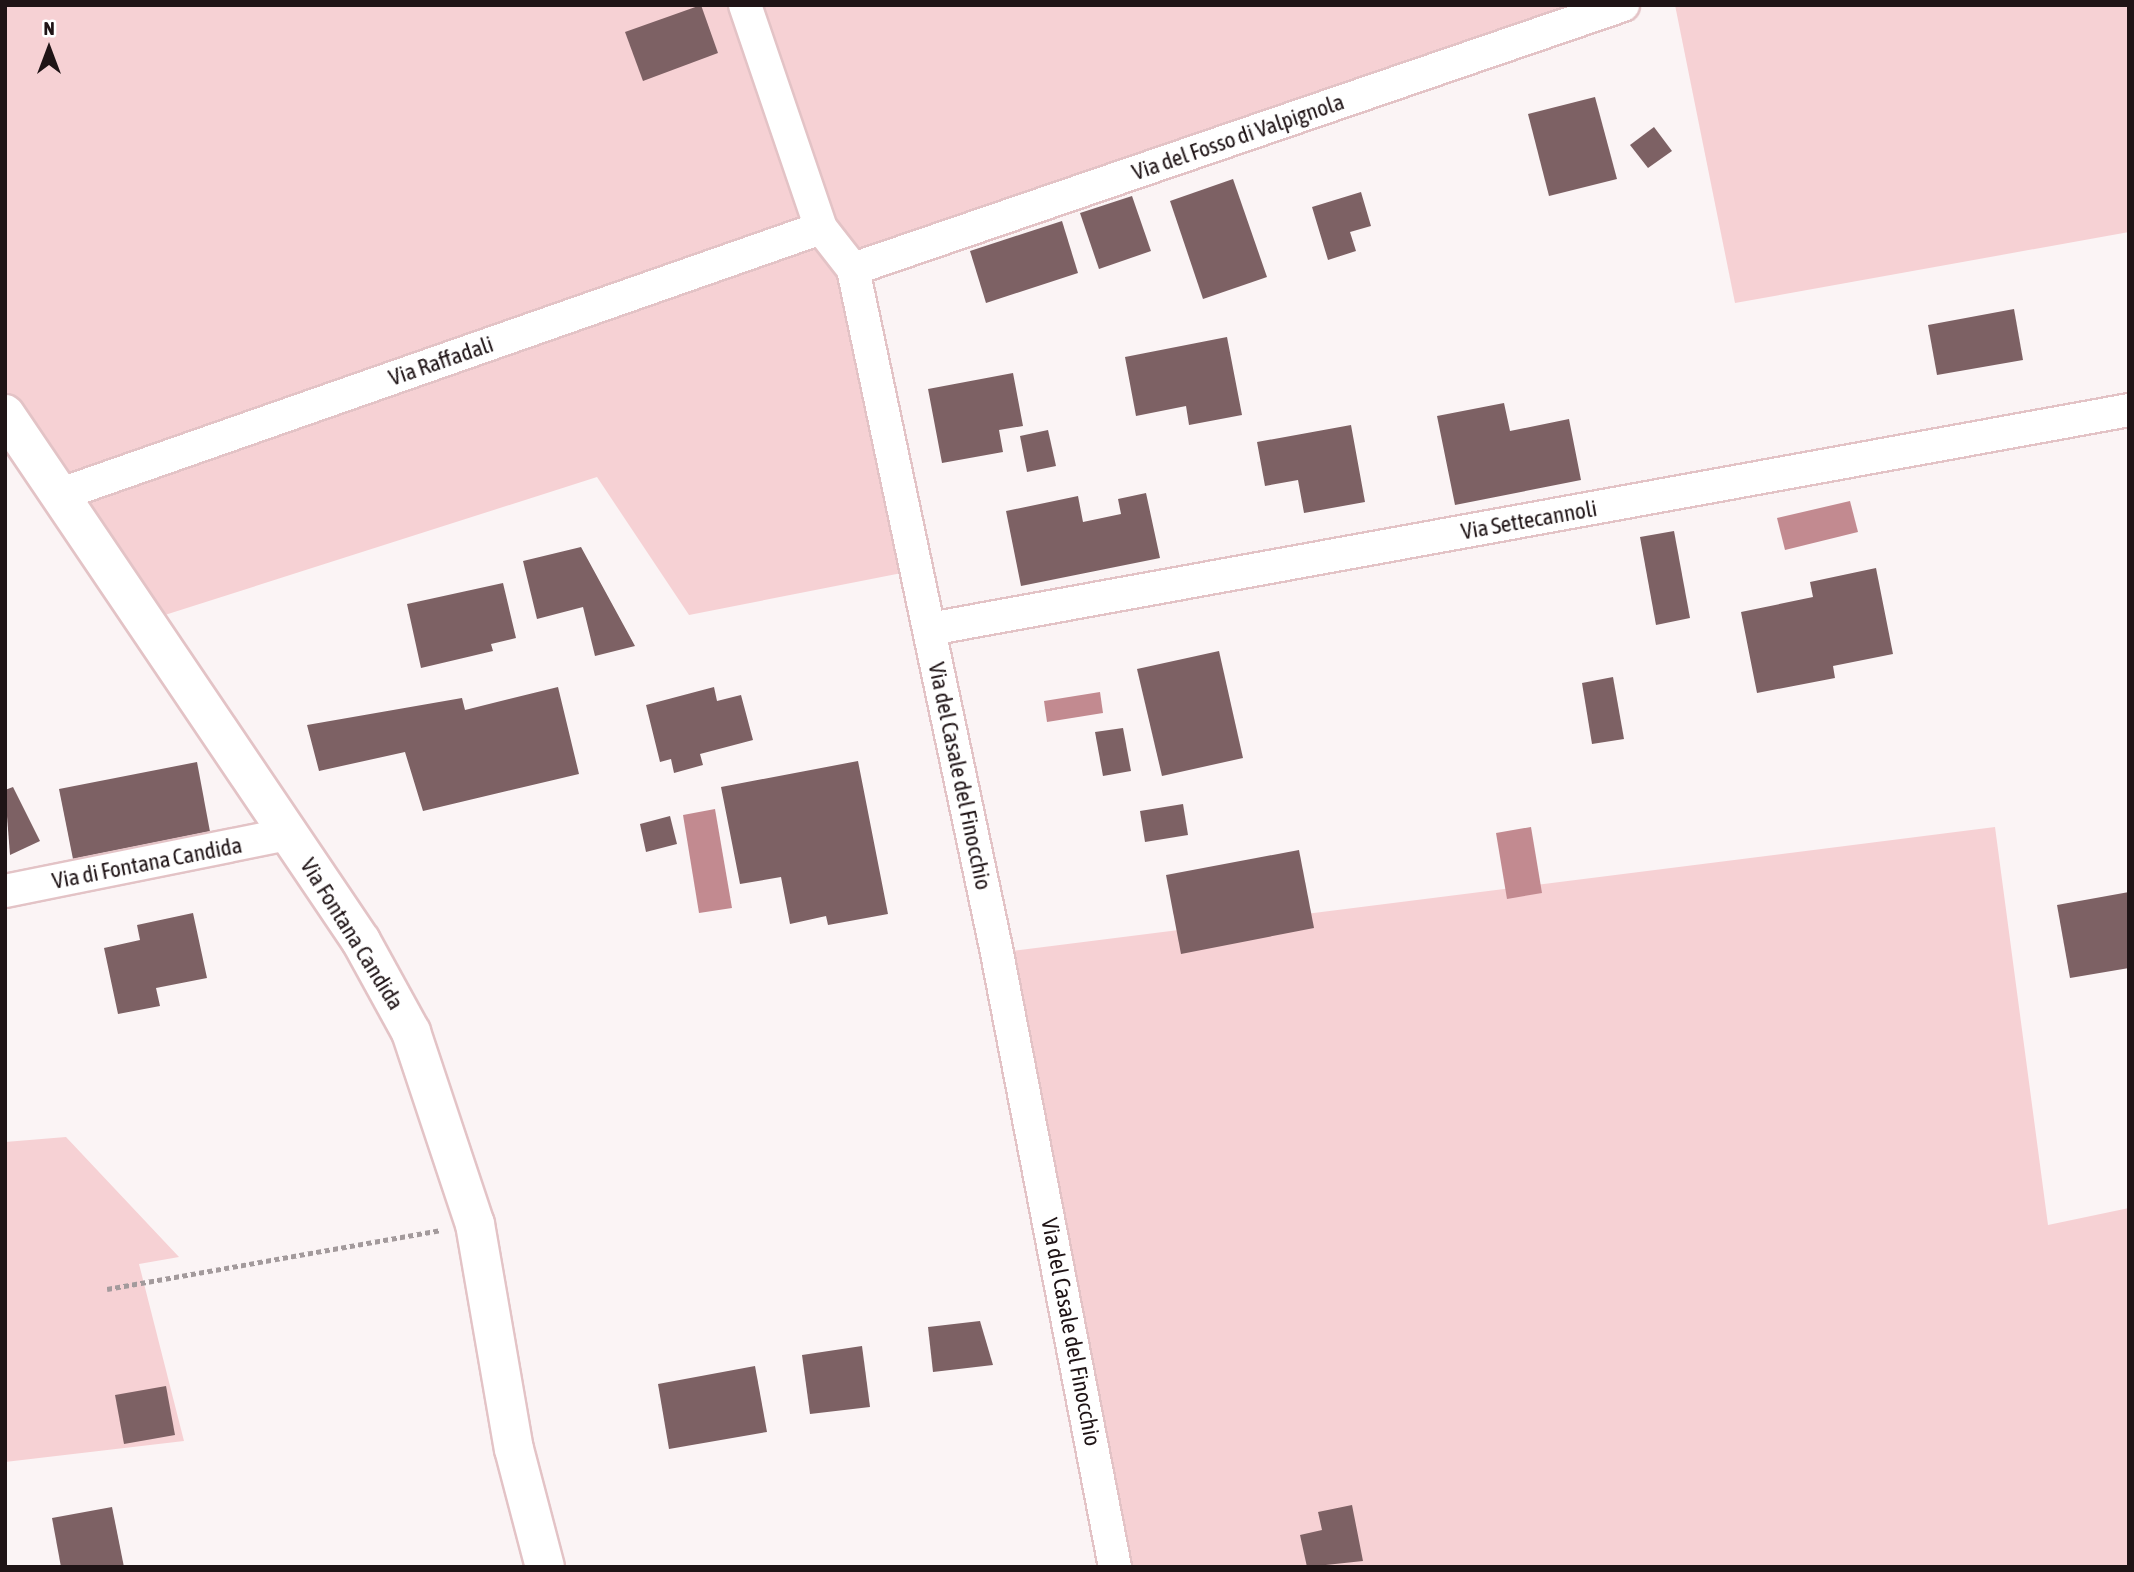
<!DOCTYPE html>
<style>
body{margin:0}
#map{position:relative;width:2134px;height:1572px;overflow:hidden;background:#fbf4f5;font-family:"Asap Condensed",sans-serif}
div>[style]{position:absolute}
.green>*{inset:0;background:#f6d1d4}
.water>*{inset:0;background:#c28a90}
.building>*{inset:0;background:#7d6164}
.path>*{height:4.5px;margin-top:-2.25px;transform-origin:0;background:repeating-linear-gradient(90deg,#a39a9c 0 5px,transparent 0 8.5px)}
.roads{filter:drop-shadow(2px 0 #e3c3c6) drop-shadow(-2px 0 #e3c3c6) drop-shadow(0 2px #e3c3c6) drop-shadow(0 -2px #e3c3c6)}
.street>*{height:32px;margin:-16px;padding:0 16px;transform-origin:16px;border-radius:16px;background:#fff}
.secondary>*{height:38px;margin:-19px;padding:0 19px;transform-origin:19px;border-radius:19px;background:#fff}
span{translate:-50% -50%;white-space:nowrap;text-align:center;line-height:1.15;-webkit-text-stroke:6px #fff;paint-order:stroke}
.street-label{font-size:23px;color:#1f1416}
.frame{position:absolute;inset:0;border:7px solid #1f1416;pointer-events:none}
.north{position:absolute;left:14px;top:14px;width:70px;height:70px;-webkit-text-stroke:5px #fff;paint-order:stroke;rotate:0deg;font-size:19px;font-weight:700;line-height:28px;text-align:center;color:#1f1416}
.north::after{content:'';display:block;margin:auto;width:24px;height:32px;background:#1f1416;clip-path:polygon(50% 0,100% 100%,50% 72%,0 100%)}
</style>
<div id="map">
<div class="green">
<i style="clip-path:polygon(5px 5px,1623px 5px,854px 269px,917px 570px,689px 615px,597px 477px,146px 621px,5px 414px)"></i>
<i style="clip-path:polygon(1675px 5px,2129px 5px,2129px 232px,1735px 303px)"></i>
<i style="clip-path:polygon(1995px 827px,2048px 1225px,2129px 1208px,2129px 1567px,1115px 1567px,997px 953px)"></i>
<i style="clip-path:polygon(66px 1137px,179px 1257px,139px 1264px,184px 1441px,5px 1462px,5px 1142px)"></i>
</div>
<div class="water">
<i style="clip-path:polygon(1850px 501px,1858px 532px,1785px 550px,1777px 518px)"></i>
<i style="clip-path:polygon(1100px 692px,1103px 713px,1047px 722px,1044px 701px)"></i>
<i style="clip-path:polygon(715px 809px,732px 908px,699px 913px,683px 815px)"></i>
<i style="clip-path:polygon(1531px 827px,1542px 893px,1507px 899px,1496px 833px)"></i>
</div>
<div class="building">
<i style="clip-path:polygon(701px 5px,718px 53px,643px 81px,625px 32px)"></i>
<i style="clip-path:polygon(1595px 97px,1617px 179px,1549px 196px,1528px 114px)"></i>
<i style="clip-path:polygon(1654px 127px,1672px 151px,1648px 168px,1630px 145px)"></i>
<i style="clip-path:polygon(1233px 179px,1267px 277px,1203px 299px,1170px 201px)"></i>
<i style="clip-path:polygon(1361px 192px,1371px 226px,1350px 232px,1356px 251px,1328px 260px,1312px 207px)"></i>
<i style="clip-path:polygon(1132px 196px,1151px 251px,1099px 269px,1080px 213px)"></i>
<i style="clip-path:polygon(1062px 221px,1078px 273px,986px 303px,970px 251px)"></i>
<i style="clip-path:polygon(2014px 309px,2023px 360px,1937px 375px,1928px 325px)"></i>
<i style="clip-path:polygon(1227px 337px,1242px 415px,1189px 425px,1186px 406px,1136px 416px,1125px 357px)"></i>
<i style="clip-path:polygon(1013px 373px,1023px 426px,999px 430px,1003px 452px,942px 463px,928px 389px)"></i>
<i style="clip-path:polygon(1504px 403px,1510px 431px,1569px 419px,1581px 480px,1455px 505px,1437px 416px)"></i>
<i style="clip-path:polygon(1351px 425px,1365px 502px,1304px 513px,1298px 480px,1265px 486px,1257px 442px)"></i>
<i style="clip-path:polygon(1048px 430px,1056px 466px,1027px 472px,1020px 436px)"></i>
<i style="clip-path:polygon(1146px 493px,1160px 558px,1021px 586px,1006px 511px,1078px 496px,1083px 522px,1121px 514px,1118px 499px)"></i>
<i style="clip-path:polygon(1674px 531px,1690px 618px,1656px 625px,1640px 537px)"></i>
<i style="clip-path:polygon(581px 547px,635px 646px,595px 656px,583px 607px,537px 619px,523px 561px)"></i>
<i style="clip-path:polygon(1876px 568px,1893px 654px,1833px 666px,1835px 678px,1757px 693px,1741px 612px,1813px 597px,1810px 582px)"></i>
<i style="clip-path:polygon(503px 583px,516px 638px,491px 644px,493px 651px,421px 668px,407px 604px)"></i>
<i style="clip-path:polygon(1219px 651px,1243px 758px,1162px 776px,1137px 669px)"></i>
<i style="clip-path:polygon(1613px 677px,1624px 739px,1592px 744px,1582px 683px)"></i>
<i style="clip-path:polygon(558px 687px,579px 774px,423px 811px,405px 752px,319px 771px,307px 725px,462px 698px,465px 710px)"></i>
<i style="clip-path:polygon(714px 687px,717px 701px,741px 695px,753px 740px,700px 754px,703px 765px,674px 773px,671px 759px,660px 762px,646px 705px)"></i>
<i style="clip-path:polygon(1123px 728px,1131px 771px,1103px 776px,1095px 732px)"></i>
<i style="clip-path:polygon(858px 761px,888px 914px,828px 925px,826px 916px,790px 924px,781px 877px,740px 884px,721px 787px)"></i>
<i style="clip-path:polygon(197px 762px,211px 837px,74px 864px,59px 789px)"></i>
<i style="clip-path:polygon(13px 787px,40px 841px,10px 855px,5px 790px)"></i>
<i style="clip-path:polygon(1183px 804px,1188px 835px,1145px 842px,1140px 811px)"></i>
<i style="clip-path:polygon(670px 816px,677px 844px,646px 852px,640px 824px)"></i>
<i style="clip-path:polygon(1299px 850px,1314px 928px,1181px 954px,1166px 875px)"></i>
<i style="clip-path:polygon(2129px 892px,2129px 968px,2070px 978px,2057px 905px)"></i>
<i style="clip-path:polygon(193px 913px,207px 978px,156px 988px,160px 1006px,118px 1014px,104px 948px,140px 940px,137px 925px)"></i>
<i style="clip-path:polygon(980px 1321px,993px 1365px,933px 1372px,928px 1327px)"></i>
<i style="clip-path:polygon(862px 1346px,870px 1407px,810px 1414px,802px 1355px)"></i>
<i style="clip-path:polygon(755px 1366px,767px 1432px,669px 1449px,658px 1384px)"></i>
<i style="clip-path:polygon(166px 1386px,175px 1435px,124px 1444px,115px 1395px)"></i>
<i style="clip-path:polygon(1352px 1505px,1363px 1561px,1307px 1567px,1300px 1535px,1322px 1530px,1318px 1512px)"></i>
<i style="clip-path:polygon(112px 1507px,124px 1567px,61px 1567px,52px 1518px)"></i>
</div>
<div class="path">
<i style="left:107px;top:1289px;width:338px;rotate:-10deg"></i>
</div>
<div class="roads">
<div class="street">
<i style="left:745px;top:5px;width:236px;rotate:71.2deg"></i>
<i style="left:821px;top:228px;width:52px;rotate:52deg"></i>
<i style="left:853px;top:269px;width:699px;rotate:78.11deg"></i>
<i style="left:997px;top:953px;width:625px;rotate:79.12deg"></i>
<i style="left:853px;top:269px;width:814px;rotate:-18.92deg"></i>
<i style="left:61px;top:494px;width:805px;rotate:-19.29deg"></i>
<i style="left:930px;top:629px;width:1219px;rotate:-10.35deg"></i>
<i style="left:5px;top:891px;width:289px;rotate:-11.4deg"></i>
</div>
<div class="secondary">
<i style="left:5px;top:414px;width:636px;rotate:55.96deg"></i>
<i style="left:361px;top:941px;width:104px;rotate:61.2deg"></i>
<i style="left:411px;top:1032px;width:202px;rotate:71.6deg"></i>
<i style="left:475px;top:1224px;width:228px;rotate:80.2deg"></i>
<i style="left:514px;top:1449px;width:122px;rotate:75.3deg"></i>
</div>
</div>
<div class="street-label">
<span style="left:1238px;top:137px;rotate:-19deg">Via del Fosso di Valpignola</span>
<span style="left:441px;top:361px;rotate:-19deg">Via Raffadali</span>
<span style="left:1529px;top:520px;rotate:-10deg">Via Settecannoli</span>
<span style="left:960px;top:776px;rotate:78deg">Via del Casale del Finocchio</span>
<span style="left:147px;top:863px;rotate:-11deg">Via di Fontana Candida</span>
<span style="left:352px;top:934px;rotate:58deg">Via Fontana Candida</span>
<span style="left:1071px;top:1332px;rotate:79deg">Via del Casale del Finocchio</span>
</div>
<div class="frame"></div>
<div class="north">N</div>
</div>
